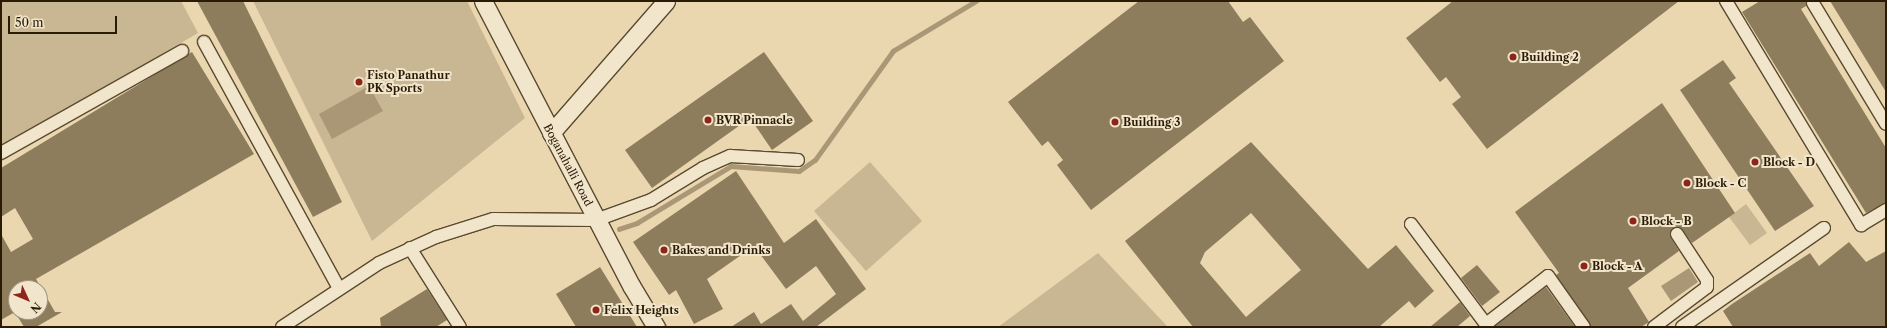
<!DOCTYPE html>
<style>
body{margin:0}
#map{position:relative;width:1887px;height:328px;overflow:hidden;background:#ead7b0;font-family:"Libre Caslon Text",serif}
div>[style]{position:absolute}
.green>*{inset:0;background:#c9b793}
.water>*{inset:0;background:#a99776}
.stream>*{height:4.5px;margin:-2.25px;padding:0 2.25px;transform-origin:2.25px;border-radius:2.25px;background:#a99776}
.building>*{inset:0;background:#8e7d5d}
.roads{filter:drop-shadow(1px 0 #5a4a2f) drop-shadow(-1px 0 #5a4a2f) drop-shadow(0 1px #5a4a2f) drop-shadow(0 -1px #5a4a2f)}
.street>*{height:12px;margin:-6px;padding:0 6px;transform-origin:6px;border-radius:6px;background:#f1e5cc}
.secondary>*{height:17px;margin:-8.5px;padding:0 8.5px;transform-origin:8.5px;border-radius:8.5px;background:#f1e5cc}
.dots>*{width:11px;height:11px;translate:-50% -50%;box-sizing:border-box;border:2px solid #f1e5cc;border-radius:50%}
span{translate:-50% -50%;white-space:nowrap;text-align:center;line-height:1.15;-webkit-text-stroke:4px #f1e5cc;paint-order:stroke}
.poi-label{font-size:11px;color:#2a1b04;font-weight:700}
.left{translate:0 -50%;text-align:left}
.street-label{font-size:11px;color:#2a1b04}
.frame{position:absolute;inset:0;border:2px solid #2a1b04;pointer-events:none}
.north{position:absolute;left:8px;top:280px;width:40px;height:40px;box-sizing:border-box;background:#f1e5cc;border:1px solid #a1947c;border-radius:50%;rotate:134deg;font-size:11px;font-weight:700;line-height:16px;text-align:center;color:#2a1b04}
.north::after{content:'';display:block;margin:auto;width:14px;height:18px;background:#8f2418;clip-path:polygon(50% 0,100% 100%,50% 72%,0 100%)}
.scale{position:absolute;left:8px;top:16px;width:109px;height:18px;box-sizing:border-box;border:2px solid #2a1b04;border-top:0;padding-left:5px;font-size:12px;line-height:14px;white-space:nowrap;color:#2a1b04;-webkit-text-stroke:3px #f1e5cc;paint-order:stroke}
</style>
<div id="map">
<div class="green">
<i style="clip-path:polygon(1px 1px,181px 1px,198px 33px,1px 148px)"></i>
<i style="clip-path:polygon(253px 1px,467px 1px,525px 118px,372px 241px)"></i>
<i style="clip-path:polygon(870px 162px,922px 221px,866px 271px,814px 211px)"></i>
<i style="clip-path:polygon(1746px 204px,1767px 233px,1750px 245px,1729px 217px)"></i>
<i style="clip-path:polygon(1098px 253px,1168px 327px,998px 327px)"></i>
</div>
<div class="water">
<i style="clip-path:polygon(369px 86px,383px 111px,332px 139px,319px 114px)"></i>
<i style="clip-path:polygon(1689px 268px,1698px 282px,1671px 301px,1661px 286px)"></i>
</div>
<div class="stream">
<i style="left:619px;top:229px;width:19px;rotate:-18deg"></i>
<i style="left:637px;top:223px;width:110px;rotate:-31.2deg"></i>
<i style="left:731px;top:166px;width:68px;rotate:4.2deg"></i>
<i style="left:799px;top:171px;width:19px;rotate:-35deg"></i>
<i style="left:815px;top:160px;width:134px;rotate:-54.4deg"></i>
<i style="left:893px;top:51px;width:97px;rotate:-31.1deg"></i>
</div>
<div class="building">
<i style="clip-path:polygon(197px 1px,243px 1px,342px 202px,313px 217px)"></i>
<i style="clip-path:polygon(1139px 1px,1228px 1px,1243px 22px,1250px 17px,1284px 61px,1091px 210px,1057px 165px,1063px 160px,1048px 141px,1042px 146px,1008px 102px)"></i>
<i style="clip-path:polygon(1453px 1px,1679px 1px,1487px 149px,1452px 104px,1461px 97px,1446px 77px,1440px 82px,1406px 38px)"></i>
<i style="clip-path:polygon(1760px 1px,1806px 1px,1806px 6px,1801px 9px,1886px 148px,1886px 203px,1866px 213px,1742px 12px)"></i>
<i style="clip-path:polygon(1830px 1px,1886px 1px,1886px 92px)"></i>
<i style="clip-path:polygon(evenodd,192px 52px,254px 154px,36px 279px,55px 312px,62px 312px,36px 327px,24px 327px,15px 312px,1px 320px,1px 234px,11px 252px,33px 239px,15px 208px,1px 217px,1px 168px,192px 52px,16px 288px,40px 288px,40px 312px,16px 312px,16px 288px)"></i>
<i style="clip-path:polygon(764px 52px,813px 121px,772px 150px,750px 118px,652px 188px,625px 150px)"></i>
<i style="clip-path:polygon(1723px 60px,1736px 78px,1729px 83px,1814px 206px,1775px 231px,1680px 90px)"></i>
<i style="clip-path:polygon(1662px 103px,1735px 213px,1692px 243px,1681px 228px,1671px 230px,1671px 238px,1679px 251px,1628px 288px,1649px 322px,1641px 327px,1591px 327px,1556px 275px,1559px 273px,1515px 212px)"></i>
<i style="clip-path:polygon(evenodd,1251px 142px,1368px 269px,1396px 245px,1434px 291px,1415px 308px,1409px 301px,1379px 327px,1193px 327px,1125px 241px,1251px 142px,1251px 213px,1301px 270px,1246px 317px,1200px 263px,1205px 252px,1251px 213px)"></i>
<i style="clip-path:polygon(736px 171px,784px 243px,816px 219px,866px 289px,816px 327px,731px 327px,754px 312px,761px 324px,791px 304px,803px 321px,836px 294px,816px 266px,786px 289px,754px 246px,707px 279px,723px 309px,694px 324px,676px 290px,669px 295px,633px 242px)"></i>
<i style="clip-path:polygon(1849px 242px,1866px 262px,1886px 251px,1886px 327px,1733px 327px,1723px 311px,1732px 304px,1810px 253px,1819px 266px)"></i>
<i style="clip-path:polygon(1477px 265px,1500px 292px,1482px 306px,1461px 278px)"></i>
<i style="clip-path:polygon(600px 267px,637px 327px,576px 327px,556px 294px)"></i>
<i style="clip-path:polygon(1546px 287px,1575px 327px,1495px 327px,1495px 326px)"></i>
<i style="clip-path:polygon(427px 289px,447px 320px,436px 327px,381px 327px,380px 318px)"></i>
<i style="clip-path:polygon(1460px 302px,1470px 316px,1457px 327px,1430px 327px)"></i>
</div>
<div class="roads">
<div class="street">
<i style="left:1726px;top:1px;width:262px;rotate:58.9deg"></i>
<i style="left:1861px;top:225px;width:29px;rotate:-31deg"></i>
<i style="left:1813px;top:3px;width:141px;rotate:58.9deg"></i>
<i style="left:204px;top:42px;width:281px;rotate:61.3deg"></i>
<i style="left:1px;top:153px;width:208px;rotate:-29.4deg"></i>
<i style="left:1411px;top:224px;width:129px;rotate:53.2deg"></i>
<i style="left:410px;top:248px;width:93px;rotate:57.7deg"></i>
<i style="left:1486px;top:324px;width:78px;rotate:-37.7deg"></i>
<i style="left:1548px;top:276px;width:62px;rotate:54.8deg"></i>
<i style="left:282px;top:327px;width:116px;rotate:-33.4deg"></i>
<i style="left:379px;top:263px;width:63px;rotate:-24.5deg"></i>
<i style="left:436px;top:237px;width:60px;rotate:-17.5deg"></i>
<i style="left:493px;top:219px;width:103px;rotate:0.6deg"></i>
<i style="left:596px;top:220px;width:59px;rotate:-20deg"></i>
<i style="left:651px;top:200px;width:61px;rotate:-31.6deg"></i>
<i style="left:703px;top:168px;width:30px;rotate:-24deg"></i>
<i style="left:730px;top:156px;width:68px;rotate:3.4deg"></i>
<i style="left:1654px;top:327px;width:66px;rotate:-37deg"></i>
<i style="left:1707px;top:287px;width:7px;rotate:-90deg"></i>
<i style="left:1707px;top:280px;width:55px;rotate:-123.1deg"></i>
<i style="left:1682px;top:327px;width:173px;rotate:-34.9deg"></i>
</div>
<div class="secondary">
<i style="left:483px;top:1px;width:322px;rotate:62.5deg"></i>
<i style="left:632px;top:287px;width:47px;rotate:59deg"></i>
<i style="left:551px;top:133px;width:175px;rotate:-48.9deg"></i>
</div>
</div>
<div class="dots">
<i style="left:1513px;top:57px;background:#8f2418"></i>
<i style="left:359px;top:82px;background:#8f2418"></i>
<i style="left:708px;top:120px;background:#8f2418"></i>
<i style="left:1115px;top:122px;background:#8f2418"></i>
<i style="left:1755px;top:162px;background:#8f2418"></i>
<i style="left:1687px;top:183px;background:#8f2418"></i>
<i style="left:1633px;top:221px;background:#8f2418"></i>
<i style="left:664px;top:250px;background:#8f2418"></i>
<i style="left:1584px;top:266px;background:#8f2418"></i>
<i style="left:596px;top:310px;background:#8f2418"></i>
</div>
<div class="poi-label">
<span class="left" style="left:1521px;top:57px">Building 2</span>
<span class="left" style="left:367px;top:82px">Fisto Panathur<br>PK Sports</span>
<span class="left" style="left:716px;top:120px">BVR Pinnacle</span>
<span class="left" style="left:1123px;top:122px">Building 3</span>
<span class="left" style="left:1763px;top:162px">Block - D</span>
<span class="left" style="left:1695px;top:183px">Block - C</span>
<span class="left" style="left:1641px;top:221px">Block - B</span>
<span class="left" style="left:672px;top:250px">Bakes and Drinks</span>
<span class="left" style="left:1592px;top:266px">Block - A</span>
<span class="left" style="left:604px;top:310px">Felix Heights</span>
</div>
<div class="street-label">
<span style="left:568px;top:165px;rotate:62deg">Boganahalli Road</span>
</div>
<div class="frame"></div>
<div class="north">N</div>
<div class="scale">50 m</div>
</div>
